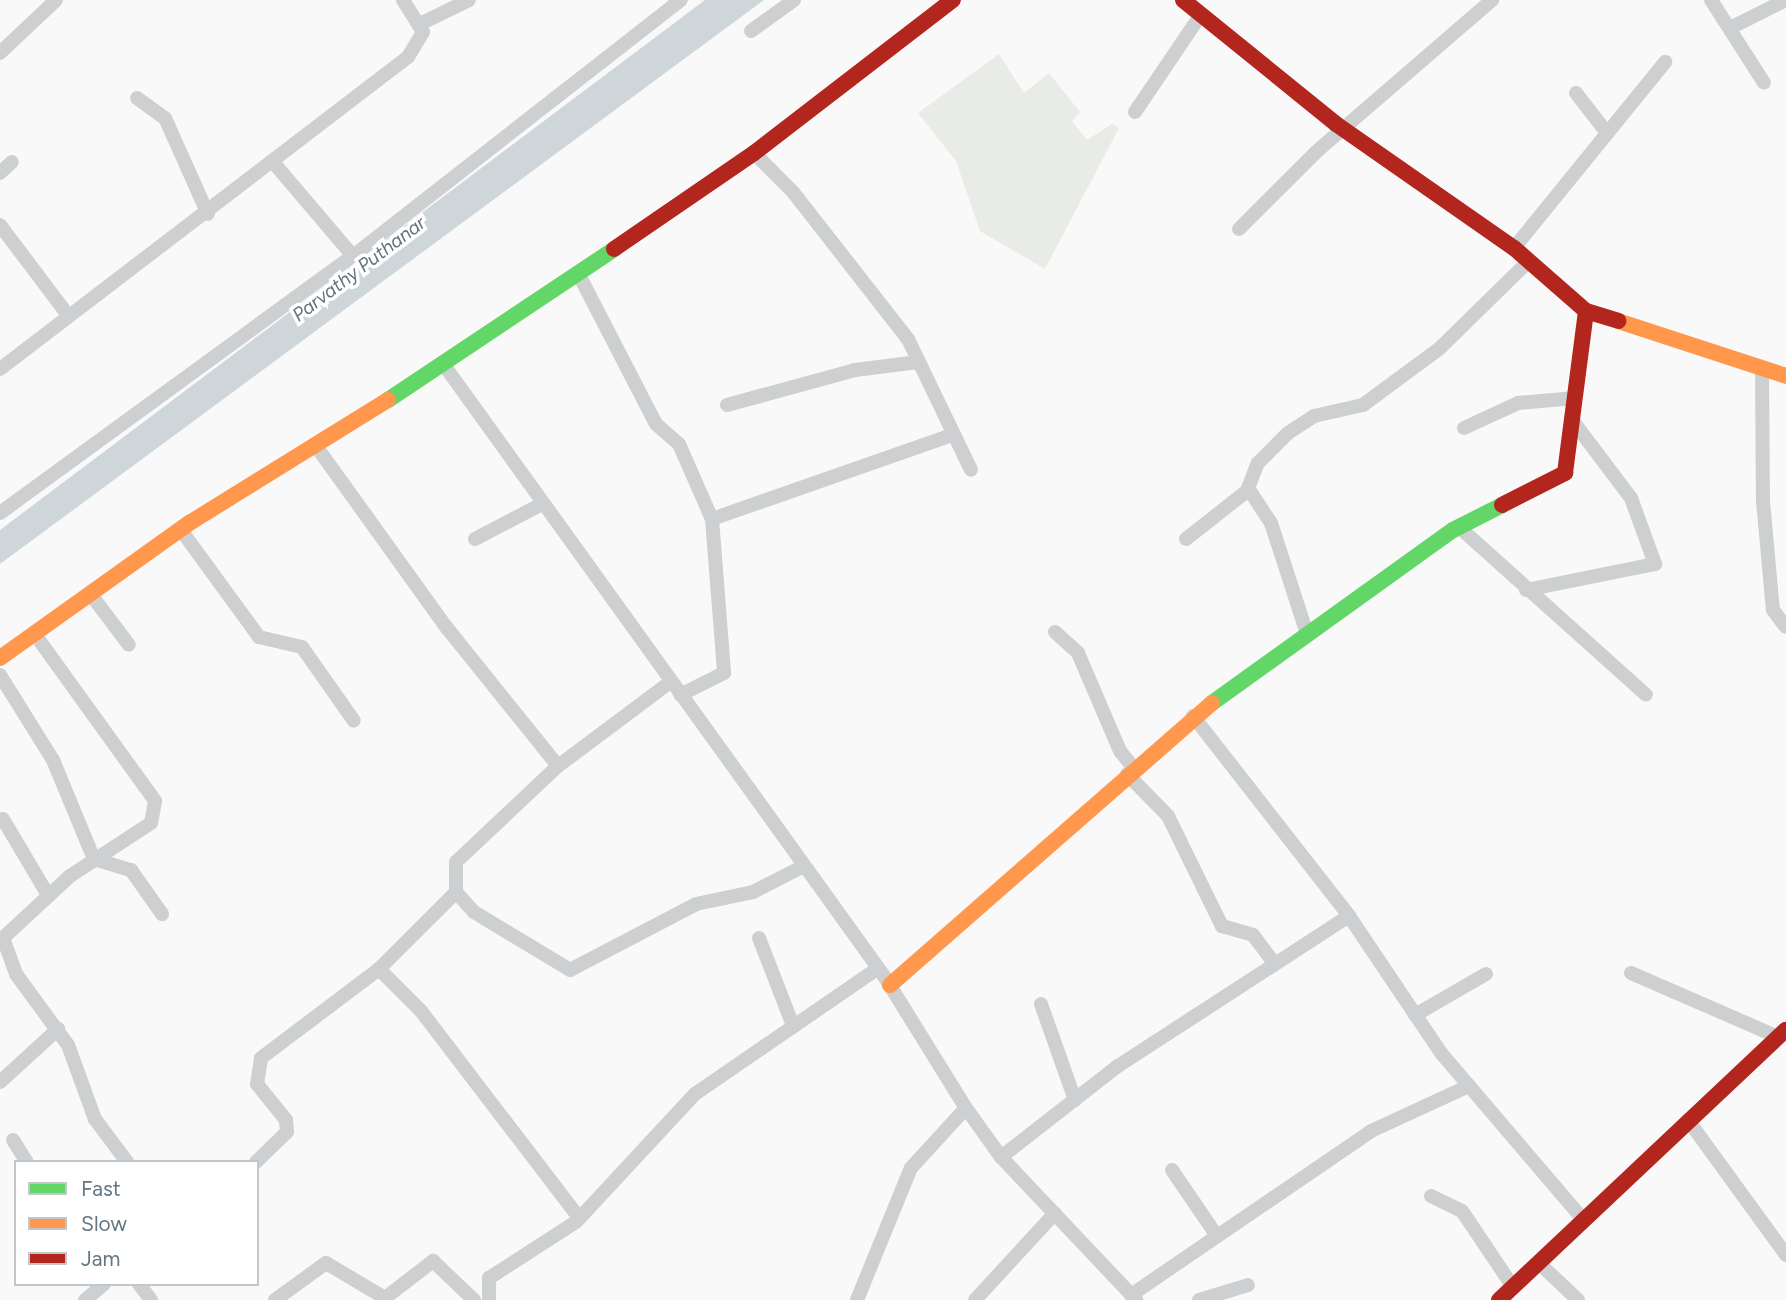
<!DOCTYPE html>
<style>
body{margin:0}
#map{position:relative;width:1786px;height:1300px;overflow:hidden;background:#f9f9f9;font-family:Figtree,sans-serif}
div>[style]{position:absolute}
.green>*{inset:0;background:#e8ebe6}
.water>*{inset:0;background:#ced6d9}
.street>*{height:14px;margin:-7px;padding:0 7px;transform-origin:7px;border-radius:7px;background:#cecfd0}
.fast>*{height:16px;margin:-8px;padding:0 8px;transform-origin:8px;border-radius:8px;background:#63d668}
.slow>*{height:16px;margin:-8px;padding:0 8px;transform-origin:8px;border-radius:8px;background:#ff974d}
.jam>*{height:16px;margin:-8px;padding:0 8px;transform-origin:8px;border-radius:8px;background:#b3261e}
span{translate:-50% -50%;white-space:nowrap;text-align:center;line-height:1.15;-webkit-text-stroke:7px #fff;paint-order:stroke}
.water-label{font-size:19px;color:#60757c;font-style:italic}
.legend{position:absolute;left:14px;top:1160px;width:245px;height:126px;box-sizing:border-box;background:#fff;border:2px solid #c1c8cd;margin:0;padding:9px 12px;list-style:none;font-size:21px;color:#657683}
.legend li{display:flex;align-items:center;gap:14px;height:35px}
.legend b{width:35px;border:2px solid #c1c8cd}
</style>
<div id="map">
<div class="green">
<i style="clip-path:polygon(999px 54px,1024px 93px,1049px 73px,1080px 112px,1072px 121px,1087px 140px,1112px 124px,1119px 128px,1045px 269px,980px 231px,956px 161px,918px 113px)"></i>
</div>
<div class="water">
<i style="clip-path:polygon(705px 0,764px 0,0 564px,0 530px)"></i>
</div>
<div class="street">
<i style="left:1711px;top:0;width:98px;rotate:57.4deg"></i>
<i style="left:422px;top:23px;width:52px;rotate:-26.1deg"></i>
<i style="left:1732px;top:27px;width:60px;rotate:-26.6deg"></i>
<i style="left:751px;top:31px;width:53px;rotate:-35.8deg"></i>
<i style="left:0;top:53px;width:77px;rotate:-43.4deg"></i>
<i style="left:1576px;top:93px;width:51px;rotate:52.2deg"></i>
<i style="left:137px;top:98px;width:34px;rotate:36deg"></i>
<i style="left:165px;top:118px;width:105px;rotate:65.9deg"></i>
<i style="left:1135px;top:112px;width:116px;rotate:-55.9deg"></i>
<i style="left:754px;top:153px;width:55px;rotate:45deg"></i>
<i style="left:793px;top:192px;width:187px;rotate:52deg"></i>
<i style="left:908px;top:339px;width:145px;rotate:64.3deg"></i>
<i style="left:273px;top:162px;width:123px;rotate:49.6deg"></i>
<i style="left:0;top:173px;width:16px;rotate:-43deg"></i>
<i style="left:0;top:225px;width:111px;rotate:53deg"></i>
<i style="left:1239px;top:229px;width:109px;rotate:-45deg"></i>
<i style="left:1316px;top:152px;width:233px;rotate:-40.8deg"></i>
<i style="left:1514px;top:248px;width:240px;rotate:-50.9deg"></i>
<i style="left:578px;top:273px;width:170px;rotate:62.7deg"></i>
<i style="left:656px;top:424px;width:30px;rotate:41deg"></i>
<i style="left:679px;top:444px;width:82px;rotate:66.3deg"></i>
<i style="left:712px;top:519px;width:154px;rotate:85.5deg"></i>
<i style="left:724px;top:673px;width:49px;rotate:153.4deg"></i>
<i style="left:444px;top:365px;width:753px;rotate:54.24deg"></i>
<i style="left:884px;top:976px;width:155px;rotate:58.2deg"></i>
<i style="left:1762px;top:368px;width:133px;rotate:89.6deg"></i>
<i style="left:1763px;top:501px;width:109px;rotate:84.8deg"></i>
<i style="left:1773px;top:610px;width:21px;rotate:53deg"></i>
<i style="left:0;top:369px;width:514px;rotate:-37.41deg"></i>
<i style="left:408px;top:57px;width:29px;rotate:-59deg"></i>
<i style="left:423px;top:32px;width:38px;rotate:-122deg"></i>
<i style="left:727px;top:405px;width:133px;rotate:-15.3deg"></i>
<i style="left:855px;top:370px;width:64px;rotate:-7.2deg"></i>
<i style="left:1464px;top:428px;width:60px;rotate:-24.8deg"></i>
<i style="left:1518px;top:403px;width:57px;rotate:-5deg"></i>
<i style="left:316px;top:446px;width:224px;rotate:54.3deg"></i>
<i style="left:447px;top:628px;width:177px;rotate:51.2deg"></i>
<i style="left:1248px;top:488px;width:42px;rotate:56.7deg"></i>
<i style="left:1271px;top:523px;width:117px;rotate:72deg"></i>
<i style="left:0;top:513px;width:437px;rotate:-36.1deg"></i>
<i style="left:353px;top:256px;width:416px;rotate:-38deg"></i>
<i style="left:712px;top:519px;width:254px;rotate:-19.3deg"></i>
<i style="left:1459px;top:527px;width:251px;rotate:41.9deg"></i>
<i style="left:181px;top:530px;width:132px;rotate:53.9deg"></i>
<i style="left:259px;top:637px;width:44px;rotate:13.1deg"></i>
<i style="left:302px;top:647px;width:90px;rotate:54.9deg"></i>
<i style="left:475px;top:539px;width:76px;rotate:-27.6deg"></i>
<i style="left:1186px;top:539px;width:78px;rotate:-38.2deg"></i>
<i style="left:1247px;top:491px;width:30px;rotate:-69deg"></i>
<i style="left:1258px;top:463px;width:42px;rotate:-45deg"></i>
<i style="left:1288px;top:433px;width:31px;rotate:-33deg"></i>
<i style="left:1314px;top:416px;width:50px;rotate:-12.7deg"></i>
<i style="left:1363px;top:405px;width:94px;rotate:-36.4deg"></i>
<i style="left:1439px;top:349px;width:126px;rotate:-44.4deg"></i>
<i style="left:1526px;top:590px;width:132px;rotate:-11.4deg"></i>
<i style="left:1655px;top:564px;width:70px;rotate:-110deg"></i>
<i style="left:1631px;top:498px;width:98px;rotate:-127.1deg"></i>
<i style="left:92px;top:596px;width:61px;rotate:52.9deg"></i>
<i style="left:1055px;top:632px;width:31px;rotate:42deg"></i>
<i style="left:1078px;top:653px;width:107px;rotate:66.8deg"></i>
<i style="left:1120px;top:751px;width:22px;rotate:51deg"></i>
<i style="left:34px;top:633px;width:207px;rotate:54.2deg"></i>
<i style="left:155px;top:801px;width:22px;rotate:100deg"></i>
<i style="left:151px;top:823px;width:97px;rotate:146.8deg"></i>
<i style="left:70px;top:876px;width:91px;rotate:137.2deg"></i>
<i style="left:3px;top:938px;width:38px;rotate:70deg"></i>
<i style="left:16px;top:974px;width:88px;rotate:53.8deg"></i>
<i style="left:68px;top:1045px;width:79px;rotate:70deg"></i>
<i style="left:95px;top:1119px;width:54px;rotate:53.3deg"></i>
<i style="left:0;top:675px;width:100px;rotate:58.1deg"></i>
<i style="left:53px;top:760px;width:107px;rotate:67.5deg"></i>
<i style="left:94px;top:859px;width:39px;rotate:17deg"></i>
<i style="left:131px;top:870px;width:54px;rotate:54.8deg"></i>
<i style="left:1193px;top:716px;width:254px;rotate:52deg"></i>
<i style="left:1127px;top:774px;width:59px;rotate:45.7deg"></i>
<i style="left:1168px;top:816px;width:123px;rotate:63.9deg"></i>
<i style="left:1222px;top:926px;width:32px;rotate:16deg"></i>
<i style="left:1253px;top:935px;width:36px;rotate:53deg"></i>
<i style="left:3px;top:819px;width:88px;rotate:59.4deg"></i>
<i style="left:456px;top:892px;width:27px;rotate:48deg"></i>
<i style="left:474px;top:912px;width:112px;rotate:31.1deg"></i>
<i style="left:570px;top:970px;width:142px;rotate:-27.6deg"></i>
<i style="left:696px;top:904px;width:58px;rotate:-11.9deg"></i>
<i style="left:753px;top:892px;width:57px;rotate:-27deg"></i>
<i style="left:759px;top:938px;width:91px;rotate:68.8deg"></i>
<i style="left:379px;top:969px;width:59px;rotate:45deg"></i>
<i style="left:421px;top:1011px;width:260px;rotate:52.6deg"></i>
<i style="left:1631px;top:973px;width:160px;rotate:23.5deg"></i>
<i style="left:1041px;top:1004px;width:102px;rotate:70.5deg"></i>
<i style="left:1415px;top:1015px;width:82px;rotate:-30deg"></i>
<i style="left:0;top:1082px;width:79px;rotate:-42.4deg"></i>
<i style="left:1688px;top:1120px;width:167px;rotate:54deg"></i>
<i style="left:13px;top:1140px;width:26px;rotate:58deg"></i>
<i style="left:1001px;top:1157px;width:148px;rotate:-37.9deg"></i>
<i style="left:1118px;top:1066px;width:275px;rotate:-33deg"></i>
<i style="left:1349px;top:916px;width:165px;rotate:56.1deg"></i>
<i style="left:1441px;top:1053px;width:218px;rotate:49.5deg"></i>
<i style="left:256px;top:1162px;width:43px;rotate:-44.1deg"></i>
<i style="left:287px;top:1132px;width:12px;rotate:-95deg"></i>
<i style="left:286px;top:1120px;width:46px;rotate:-128.9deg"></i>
<i style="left:257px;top:1084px;width:26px;rotate:-81deg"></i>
<i style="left:261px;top:1058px;width:148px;rotate:-37deg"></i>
<i style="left:379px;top:969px;width:109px;rotate:-45deg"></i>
<i style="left:456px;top:892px;width:30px;rotate:-90deg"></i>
<i style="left:456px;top:862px;width:140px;rotate:-43.3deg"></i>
<i style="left:558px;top:766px;width:139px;rotate:-36.8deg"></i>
<i style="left:1172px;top:1170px;width:80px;rotate:55.7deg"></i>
<i style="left:1431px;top:1196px;width:34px;rotate:26deg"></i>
<i style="left:1462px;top:1211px;width:92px;rotate:56.1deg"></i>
<i style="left:1539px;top:1263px;width:54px;rotate:43.5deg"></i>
<i style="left:139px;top:1284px;width:20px;rotate:53deg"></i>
<i style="left:1131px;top:1295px;width:291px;rotate:-34.3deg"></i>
<i style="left:1371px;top:1131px;width:108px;rotate:-24.7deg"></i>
<i style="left:85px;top:1300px;width:25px;rotate:-40deg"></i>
<i style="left:275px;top:1300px;width:63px;rotate:-36deg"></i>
<i style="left:326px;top:1263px;width:69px;rotate:30.7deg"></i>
<i style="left:385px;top:1298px;width:61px;rotate:-37.6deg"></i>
<i style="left:433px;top:1261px;width:57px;rotate:43.6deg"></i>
<i style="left:489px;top:1300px;width:22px;rotate:-90deg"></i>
<i style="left:489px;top:1278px;width:103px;rotate:-32.8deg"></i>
<i style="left:576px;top:1222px;width:175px;rotate:-47.1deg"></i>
<i style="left:695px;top:1094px;width:222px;rotate:-34.5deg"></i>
<i style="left:857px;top:1300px;width:143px;rotate:-67.8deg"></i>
<i style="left:911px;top:1168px;width:81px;rotate:-47.5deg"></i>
<i style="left:966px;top:1108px;width:60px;rotate:54.5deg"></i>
<i style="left:1001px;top:1157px;width:197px;rotate:46.6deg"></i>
<i style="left:975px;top:1300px;width:118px;rotate:-47.4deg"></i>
<i style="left:1199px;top:1300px;width:51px;rotate:-17deg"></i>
</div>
<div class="fast">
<i style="left:388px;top:400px;width:272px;rotate:-33.7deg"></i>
<i style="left:1212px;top:703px;width:297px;rotate:-35.7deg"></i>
<i style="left:1453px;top:530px;width:55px;rotate:-27deg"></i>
</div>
<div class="slow">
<i style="left:1618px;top:321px;width:177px;rotate:18.1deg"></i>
<i style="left:0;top:658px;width:234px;rotate:-35.5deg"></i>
<i style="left:191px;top:522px;width:232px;rotate:-31.8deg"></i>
<i style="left:890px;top:985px;width:428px;rotate:-41.2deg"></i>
</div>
<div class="jam">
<i style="left:1183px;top:0;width:197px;rotate:39deg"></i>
<i style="left:1336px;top:124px;width:217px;rotate:34.9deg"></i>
<i style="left:1514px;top:248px;width:96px;rotate:41.2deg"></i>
<i style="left:1586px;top:311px;width:34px;rotate:17deg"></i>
<i style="left:614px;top:249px;width:170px;rotate:-34.4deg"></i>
<i style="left:754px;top:153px;width:251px;rotate:-37.6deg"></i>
<i style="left:1502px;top:505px;width:71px;rotate:-26.9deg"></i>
<i style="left:1565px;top:473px;width:163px;rotate:-82.6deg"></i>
<i style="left:1499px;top:1300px;width:394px;rotate:-43.3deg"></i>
</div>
<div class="water-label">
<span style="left:359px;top:269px;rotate:-37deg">Parvathy Puthanar</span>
</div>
<ul class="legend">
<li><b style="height:9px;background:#63d668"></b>Fast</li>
<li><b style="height:9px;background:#ff974d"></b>Slow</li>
<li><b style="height:9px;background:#b3261e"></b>Jam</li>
</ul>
</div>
